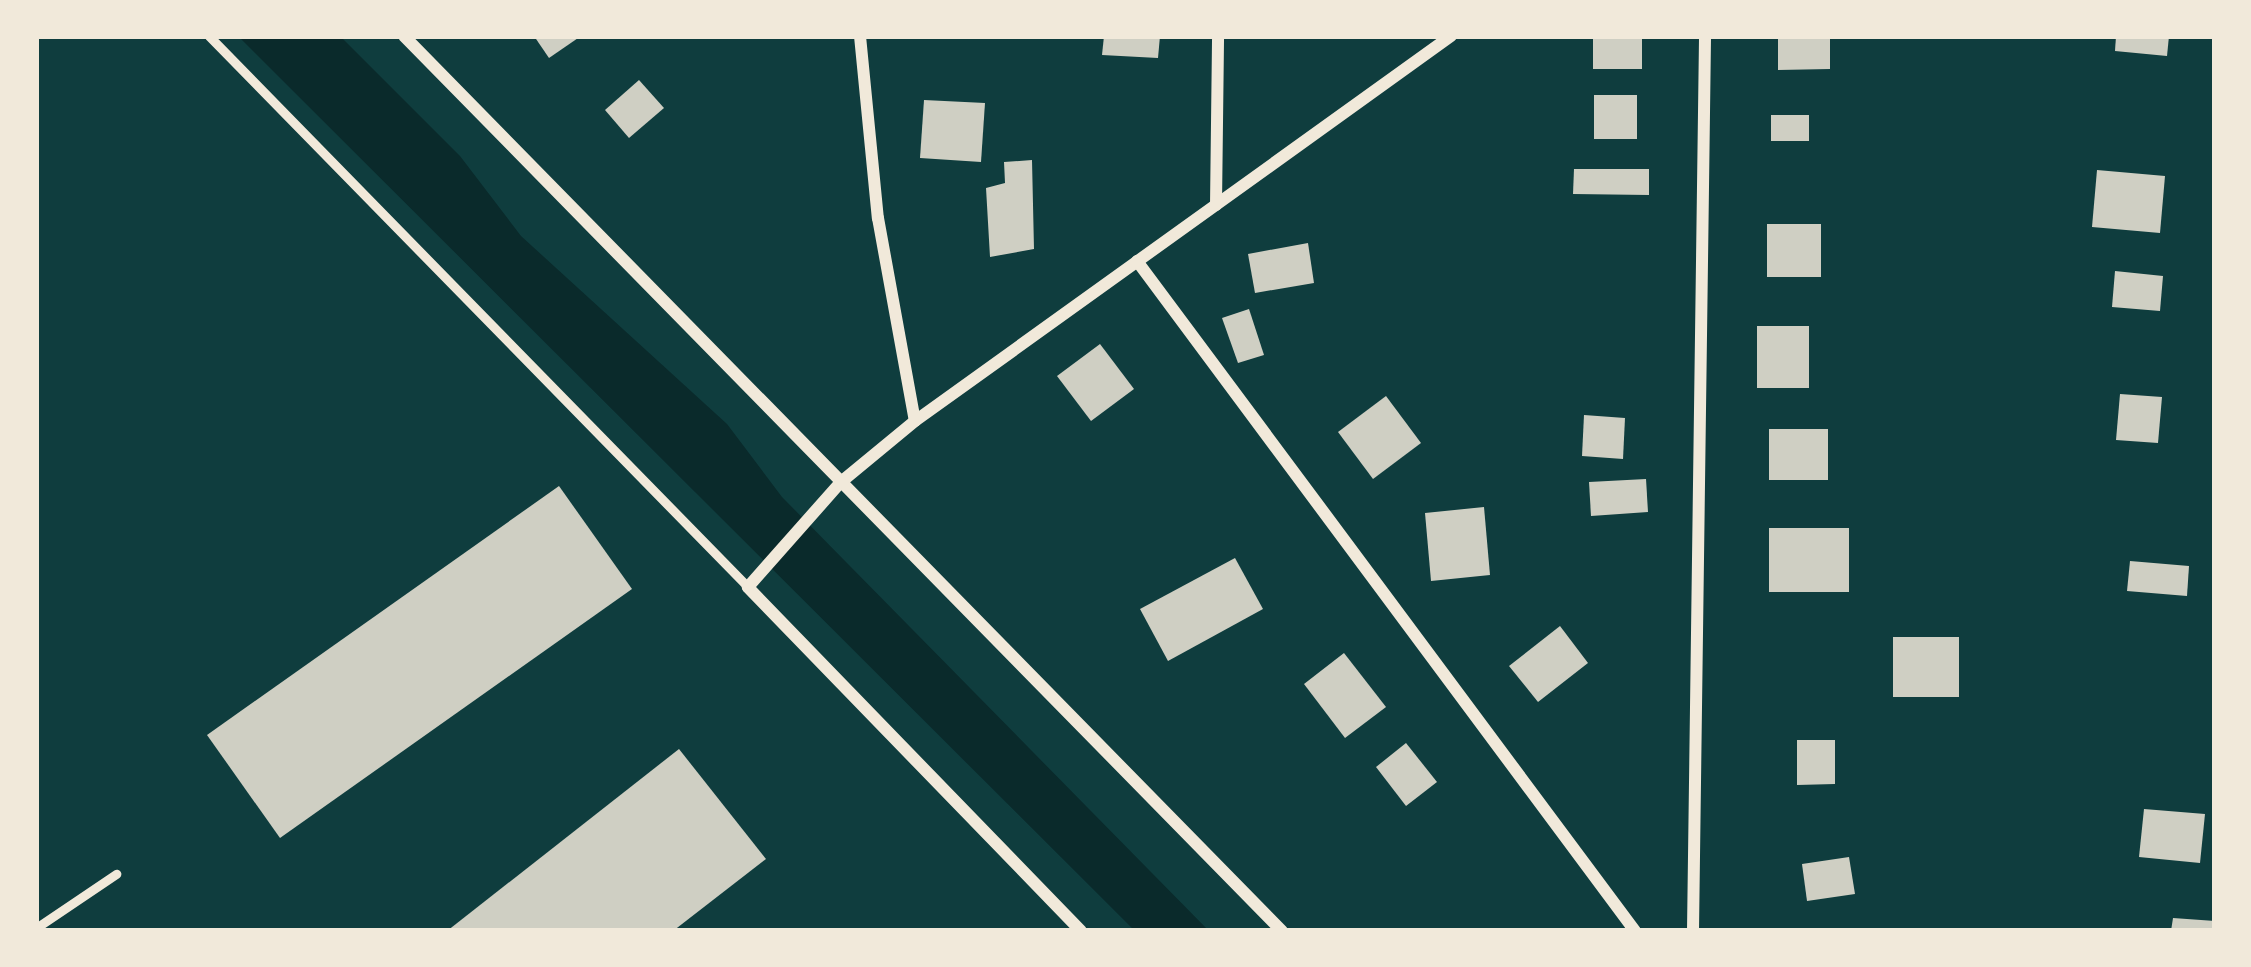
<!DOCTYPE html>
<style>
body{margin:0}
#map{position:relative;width:2251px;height:967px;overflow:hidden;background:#0f3d3e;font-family:"Open Sans",sans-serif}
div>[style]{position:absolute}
.water>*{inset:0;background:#0a2a2b}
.building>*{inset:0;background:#cfcfc3}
.service>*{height:9px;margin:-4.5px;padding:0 4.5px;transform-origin:4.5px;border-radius:4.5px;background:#f1e9da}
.minor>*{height:12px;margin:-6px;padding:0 6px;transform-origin:6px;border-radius:6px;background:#f1e9da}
span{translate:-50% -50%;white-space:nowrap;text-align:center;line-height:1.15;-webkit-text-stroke:10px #f1e9da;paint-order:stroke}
.frame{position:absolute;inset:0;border:39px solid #f1e9da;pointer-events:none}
</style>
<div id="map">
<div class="water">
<i style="clip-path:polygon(238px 36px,340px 36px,460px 156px,521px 236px,727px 424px,782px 497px,1209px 931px,1135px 931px)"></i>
</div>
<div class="building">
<i style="clip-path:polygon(534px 36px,581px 36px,549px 58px)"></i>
<i style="clip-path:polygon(1104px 36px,1160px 36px,1158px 58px,1102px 55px)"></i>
<i style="clip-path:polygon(1593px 36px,1642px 36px,1642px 69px,1593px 69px)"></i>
<i style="clip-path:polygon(1778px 36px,1830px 36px,1830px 69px,1778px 70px)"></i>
<i style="clip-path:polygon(2116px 36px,2169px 36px,2167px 56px,2115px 51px)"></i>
<i style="clip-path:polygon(639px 80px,664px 108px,629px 138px,605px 110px)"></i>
<i style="clip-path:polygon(1594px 95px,1637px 95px,1637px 139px,1594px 139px)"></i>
<i style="clip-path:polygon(924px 100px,985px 103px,981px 162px,920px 158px)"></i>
<i style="clip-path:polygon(1771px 115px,1809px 115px,1809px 141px,1771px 141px)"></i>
<i style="clip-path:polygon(1032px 160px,1034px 249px,990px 257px,986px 188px,1005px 183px,1004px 162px)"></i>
<i style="clip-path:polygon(1574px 169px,1649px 169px,1649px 195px,1573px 194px)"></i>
<i style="clip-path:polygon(2097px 170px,2165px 176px,2160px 233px,2092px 227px)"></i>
<i style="clip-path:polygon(1767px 224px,1821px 224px,1821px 277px,1767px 277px)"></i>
<i style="clip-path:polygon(1308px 243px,1314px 283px,1255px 293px,1248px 254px)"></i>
<i style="clip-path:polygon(2115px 271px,2163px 276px,2160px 311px,2112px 307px)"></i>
<i style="clip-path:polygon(1249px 309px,1264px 355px,1238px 363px,1222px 318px)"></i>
<i style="clip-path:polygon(1757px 326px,1809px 326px,1809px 388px,1757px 388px)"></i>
<i style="clip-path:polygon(1100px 344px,1134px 389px,1091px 421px,1057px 376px)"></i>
<i style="clip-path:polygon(2120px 394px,2162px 397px,2158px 443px,2116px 440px)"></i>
<i style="clip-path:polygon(1386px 396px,1421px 443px,1373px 479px,1338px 432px)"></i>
<i style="clip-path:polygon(1584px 415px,1625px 418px,1623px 459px,1582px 456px)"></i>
<i style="clip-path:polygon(1769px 429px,1828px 429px,1828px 480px,1769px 480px)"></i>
<i style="clip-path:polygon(1646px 479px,1648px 512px,1591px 516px,1589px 482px)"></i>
<i style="clip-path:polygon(559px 486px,632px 589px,280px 838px,207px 735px)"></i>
<i style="clip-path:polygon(1484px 507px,1490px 575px,1431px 581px,1425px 513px)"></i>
<i style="clip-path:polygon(1769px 528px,1849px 528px,1849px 592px,1769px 592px)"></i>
<i style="clip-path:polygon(1235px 558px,1263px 609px,1168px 661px,1140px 609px)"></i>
<i style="clip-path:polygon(2130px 561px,2189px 566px,2187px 596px,2127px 591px)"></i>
<i style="clip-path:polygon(1560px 626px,1588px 663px,1538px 702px,1509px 666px)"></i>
<i style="clip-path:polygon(1893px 637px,1959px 637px,1959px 697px,1893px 697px)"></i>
<i style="clip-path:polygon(1344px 653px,1386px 707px,1345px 738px,1304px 684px)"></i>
<i style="clip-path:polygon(1797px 740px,1835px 740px,1835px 784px,1797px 785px)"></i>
<i style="clip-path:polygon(1406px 743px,1437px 782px,1406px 806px,1376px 767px)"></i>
<i style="clip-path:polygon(679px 749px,766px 859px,673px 931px,447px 931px)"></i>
<i style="clip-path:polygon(2144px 809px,2205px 814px,2200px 863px,2139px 857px)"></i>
<i style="clip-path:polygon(1849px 857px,1855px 894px,1807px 901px,1802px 864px)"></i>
<i style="clip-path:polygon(2173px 918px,2215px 921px,2215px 931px,2171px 931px)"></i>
</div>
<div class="service">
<i style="left:209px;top:36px;width:771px;rotate:45.63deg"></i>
<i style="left:36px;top:928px;width:97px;rotate:-34deg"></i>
</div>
<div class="minor">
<i style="left:404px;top:36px;width:1254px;rotate:45.55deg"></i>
<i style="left:860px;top:36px;width:183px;rotate:84.4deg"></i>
<i style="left:878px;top:218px;width:206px;rotate:79.7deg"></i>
<i style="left:1216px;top:205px;width:169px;rotate:-89.3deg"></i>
<i style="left:1137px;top:261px;width:835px;rotate:53.38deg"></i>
<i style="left:1081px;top:931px;width:479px;rotate:-134.1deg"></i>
<i style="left:748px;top:587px;width:140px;rotate:-48.5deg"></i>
<i style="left:841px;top:482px;width:96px;rotate:-39.5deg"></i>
<i style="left:915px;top:421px;width:660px;rotate:-35.69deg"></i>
<i style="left:1693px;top:931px;width:895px;rotate:-89.23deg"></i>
</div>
<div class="frame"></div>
</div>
